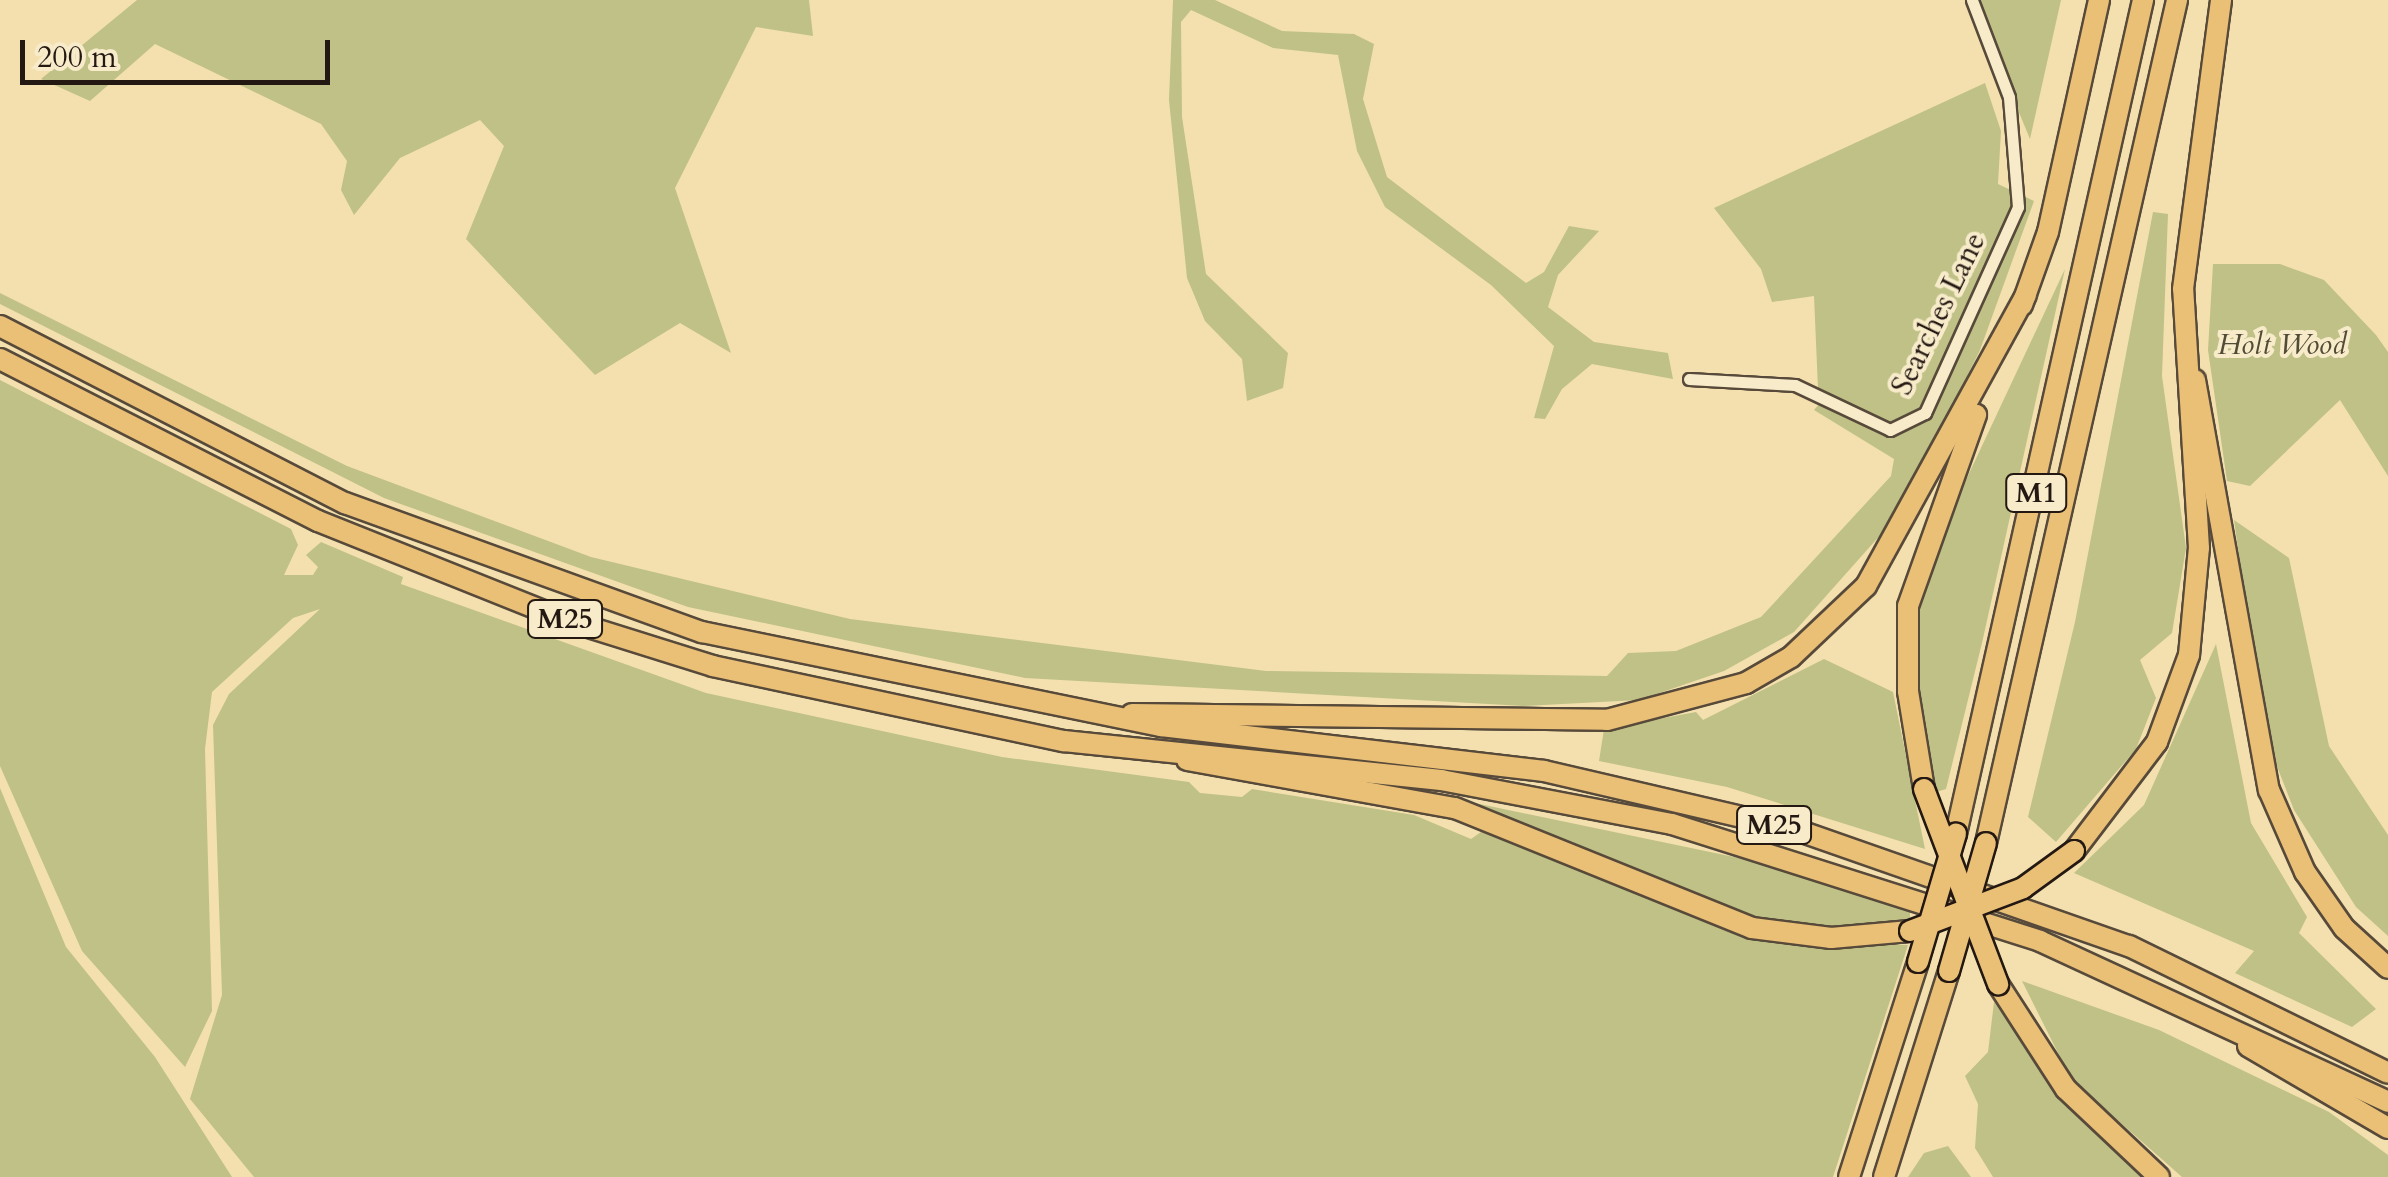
<!DOCTYPE html>
<style>
body{margin:0}
#map{position:relative;width:2388px;height:1177px;overflow:hidden;background:#f3e0ae;font-family:Cardo,serif}
div>[style]{position:absolute}
.green>*{inset:0;background:#bfc187}
.roads{filter:drop-shadow(2px 0 #584a3a) drop-shadow(-2px 0 #584a3a) drop-shadow(0 2px #584a3a) drop-shadow(0 -2px #584a3a)}
.minor>*{height:11px;margin:-5.5px;padding:0 5.5px;transform-origin:5.5px;border-radius:5.5px;background:#f7ebca}
.motorway>*{height:20px;margin:-10px;padding:0 10px;transform-origin:10px;border-radius:10px;background:#eac077}
.bridges{filter:drop-shadow(2px 0 #241813) drop-shadow(-2px 0 #241813) drop-shadow(0 2px #241813) drop-shadow(0 -2px #241813)}
.motorway-bridge>*{height:20px;margin:-10px;padding:0 10px;transform-origin:10px;border-radius:10px;background:#eac077}
span{translate:-50% -50%;white-space:nowrap;text-align:center;line-height:1.15;-webkit-text-stroke:8px #f7ebca;paint-order:stroke}
.shield-label span{padding:2px 8px;background:#f7ebca;border:2px solid;border-radius:8px;-webkit-text-stroke-width:0}
.shield-label{font-size:28px;color:#241813;font-weight:700}
.street-label{font-size:30px;color:#241813}
.park-label{font-size:30px;color:#524b36;font-style:italic}
.scale{position:absolute;left:20px;top:40px;width:310px;height:45px;box-sizing:border-box;border:5px solid #241813;border-top:0;padding-left:12px;font-size:30px;line-height:35px;white-space:nowrap;color:#241813;-webkit-text-stroke:8px #f7ebca;paint-order:stroke}
</style>
<div id="map">
<div class="green">
<i style="clip-path:polygon(137px 0,809px 0,813px 36px,756px 27px,675px 188px,731px 353px,680px 323px,595px 375px,466px 239px,504px 146px,480px 120px,400px 158px,354px 215px,341px 190px,347px 161px,321px 124px,155px 44px,90px 101px,41px 79px)"></i>
<i style="clip-path:polygon(1173px 0,1215px 0,1282px 31px,1354px 34px,1374px 44px,1363px 99px,1387px 177px,1526px 283px,1544px 272px,1569px 226px,1599px 231px,1558px 275px,1548px 307px,1594px 342px,1668px 353px,1673px 379px,1592px 364px,1562px 389px,1545px 419px,1534px 418px,1554px 346px,1491px 285px,1385px 207px,1357px 151px,1338px 55px,1273px 48px,1191px 10px,1181px 22px,1182px 117px,1206px 274px,1288px 353px,1283px 388px,1247px 401px,1242px 359px,1205px 321px,1187px 278px,1169px 100px)"></i>
<i style="clip-path:polygon(1978px 0,2061px 0,2030px 139px,2013px 98px)"></i>
<i style="clip-path:polygon(1985px 83px,2001px 131px,1998px 184px,2034px 201px,1980px 350px,1899px 514px,1794px 632px,1724px 671px,1639px 700px,1524px 706px,1025px 678px,688px 607px,384px 498px,0 304px,0 293px,347px 466px,591px 557px,850px 619px,1266px 671px,1607px 676px,1628px 653px,1676px 651px,1761px 617px,1891px 476px,1894px 459px,1814px 410px,1828px 394px,1818px 389px,1814px 296px,1772px 302px,1761px 269px,1714px 208px)"></i>
<i style="clip-path:polygon(2153px 212px,2168px 214px,2162px 376px,2186px 548px,2172px 633px,2140px 660px,2156px 698px,2136px 749px,2056px 842px,2028px 817px,2075px 622px)"></i>
<i style="clip-path:polygon(2213px 264px,2280px 264px,2324px 280px,2376px 335px,2388px 352px,2388px 476px,2340px 400px,2250px 486px,2227px 481px,2208px 350px)"></i>
<i style="clip-path:polygon(2065px 269px,1982px 643px,1946px 789px,1936px 792px,1915px 674px,1917px 616px,1943px 529px)"></i>
<i style="clip-path:polygon(0 380px,291px 529px,298px 545px,284px 575px,313px 575px,318px 567px,306px 555px,321px 542px,403px 577px,401px 584px,706px 693px,1002px 757px,1189px 782px,1200px 793px,1242px 797px,1252px 789px,1414px 815px,1471px 839px,1481px 832px,1521px 842px,1749px 938px,1908px 945px,1833px 1177px,254px 1177px,190px 1099px,222px 995px,213px 725px,229px 694px,320px 609px,293px 618px,212px 692px,205px 749px,212px 1011px,185px 1067px,82px 951px,0 766px)"></i>
<i style="clip-path:polygon(2234px 520px,2289px 558px,2329px 746px,2388px 835px,2388px 936px,2356px 907px,2294px 810px,2264px 733px)"></i>
<i style="clip-path:polygon(2216px 644px,2251px 823px,2307px 917px,2299px 933px,2376px 1009px,2352px 1027px,2235px 973px,2254px 951px,2074px 873px,2144px 805px)"></i>
<i style="clip-path:polygon(1824px 659px,1893px 692px,1925px 849px,1727px 787px,1599px 761px,1604px 729px,1696px 712px,1703px 720px)"></i>
<i style="clip-path:polygon(0 788px,66px 947px,155px 1057px,232px 1177px,0 1177px)"></i>
<i style="clip-path:polygon(1451px 798px,1763px 863px,1910px 911px,1910px 921px,1826px 929px,1738px 915px)"></i>
<i style="clip-path:polygon(2022px 981px,2159px 1030px,2329px 1112px,2388px 1155px,2388px 1177px,2182px 1177px,2071px 1079px)"></i>
<i style="clip-path:polygon(1994px 1002px,2072px 1111px,2142px 1177px,1993px 1177px,1975px 1148px,1978px 1104px,1965px 1076px,1988px 1052px)"></i>
<i style="clip-path:polygon(1948px 1146px,1971px 1177px,1908px 1177px,1924px 1153px)"></i>
</div>
<div class="roads">
<div class="minor">
<i style="left:1689px;top:379px;width:106px;rotate:3.2deg"></i>
<i style="left:1795px;top:385px;width:105px;rotate:25.3deg"></i>
<i style="left:1890px;top:430px;width:39px;rotate:-26deg"></i>
<i style="left:1925px;top:413px;width:226px;rotate:-65.7deg"></i>
<i style="left:2018px;top:207px;width:110px;rotate:-94.7deg"></i>
<i style="left:2009px;top:97px;width:104px;rotate:-110.9deg"></i>
</div>
<div class="motorway">
<i style="left:2022px;top:305px;width:77px;rotate:-70.4deg"></i>
<i style="left:2048px;top:232px;width:238px;rotate:-77.6deg"></i>
<i style="left:0;top:326px;width:388px;rotate:27.2deg"></i>
<i style="left:345px;top:503px;width:380px;rotate:19.9deg"></i>
<i style="left:702px;top:632px;width:469px;rotate:11.6deg"></i>
<i style="left:1161px;top:726px;width:386px;rotate:6.7deg"></i>
<i style="left:1544px;top:771px;width:257px;rotate:13.1deg"></i>
<i style="left:1794px;top:829px;width:355px;rotate:19.3deg"></i>
<i style="left:2129px;top:946px;width:288px;rotate:26.1deg"></i>
<i style="left:0;top:359px;width:357px;rotate:27deg"></i>
<i style="left:318px;top:521px;width:267px;rotate:21.8deg"></i>
<i style="left:566px;top:620px;width:154px;rotate:17.4deg"></i>
<i style="left:713px;top:666px;width:359px;rotate:12.1deg"></i>
<i style="left:1064px;top:741px;width:379px;rotate:5.9deg"></i>
<i style="left:1441px;top:780px;width:235px;rotate:10.8deg"></i>
<i style="left:1672px;top:824px;width:386px;rotate:17.6deg"></i>
<i style="left:2040px;top:941px;width:383px;rotate:24.8deg"></i>
<i style="left:2195px;top:380px;width:417px;rotate:79.8deg"></i>
<i style="left:2269px;top:790px;width:90px;rotate:66.3deg"></i>
<i style="left:2305px;top:872px;width:68px;rotate:55.1deg"></i>
<i style="left:2344px;top:928px;width:59px;rotate:42.3deg"></i>
<i style="left:1132px;top:714px;width:475px;rotate:0.7deg"></i>
<i style="left:1607px;top:720px;width:144px;rotate:-14.9deg"></i>
<i style="left:1746px;top:683px;width:52px;rotate:-30deg"></i>
<i style="left:1791px;top:657px;width:103px;rotate:-43.4deg"></i>
<i style="left:1866px;top:586px;width:332px;rotate:-61.2deg"></i>
<i style="left:1187px;top:760px;width:272px;rotate:10.2deg"></i>
<i style="left:1455px;top:808px;width:320px;rotate:22deg"></i>
<i style="left:1752px;top:928px;width:80px;rotate:7.2deg"></i>
<i style="left:1831px;top:938px;width:79px;rotate:-5.1deg"></i>
<i style="left:1924px;top:789px;width:99px;rotate:-99.3deg"></i>
<i style="left:1908px;top:691px;width:85px;rotate:-90deg"></i>
<i style="left:1908px;top:606px;width:203px;rotate:-70.4deg"></i>
<i style="left:1956px;top:834px;width:855px;rotate:-77.36deg"></i>
<i style="left:1986px;top:843px;width:864px;rotate:-77.23deg"></i>
<i style="left:2074px;top:851px;width:137px;rotate:-52.7deg"></i>
<i style="left:2157px;top:742px;width:93px;rotate:-69.8deg"></i>
<i style="left:2189px;top:655px;width:107px;rotate:-84.7deg"></i>
<i style="left:2199px;top:548px;width:259px;rotate:-93.5deg"></i>
<i style="left:2183px;top:289px;width:291px;rotate:-82.5deg"></i>
<i style="left:1998px;top:984px;width:125px;rotate:57.1deg"></i>
<i style="left:2066px;top:1089px;width:128px;rotate:43.4deg"></i>
<i style="left:2248px;top:1046px;width:162px;rotate:30.4deg"></i>
<i style="left:1849px;top:1177px;width:226px;rotate:-72.2deg"></i>
<i style="left:1884px;top:1177px;width:216px;rotate:-72.5deg"></i>
</div>
</div>
<div class="bridges">
<div class="motorway-bridge">
<i style="left:1924px;top:789px;width:209px;rotate:69.2deg"></i>
<i style="left:1910px;top:931px;width:121px;rotate:-20.8deg"></i>
<i style="left:2023px;top:888px;width:63px;rotate:-36deg"></i>
<i style="left:1918px;top:962px;width:134px;rotate:-73.5deg"></i>
<i style="left:1949px;top:971px;width:133px;rotate:-73.9deg"></i>
</div>
</div>
<div class="shield-label">
<span style="left:2036px;top:493px">M1</span>
<span style="left:565px;top:619px">M25</span>
<span style="left:1774px;top:825px">M25</span>
</div>
<div class="street-label">
<span style="left:1939px;top:314px;rotate:-64deg">Searches Lane</span>
</div>
<div class="park-label">
<span style="left:2282px;top:345px">Holt Wood</span>
</div>
<div class="scale">200 m</div>
</div>
